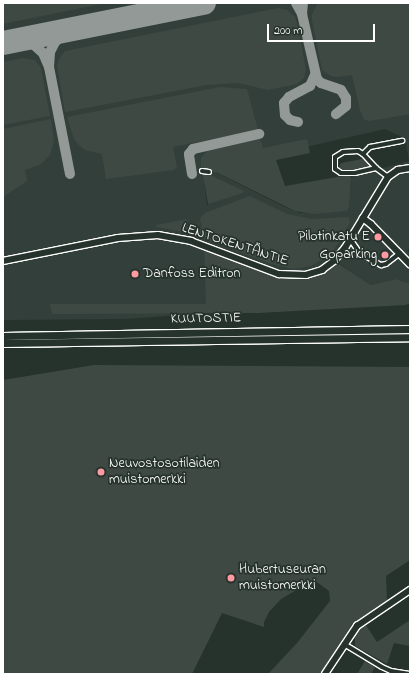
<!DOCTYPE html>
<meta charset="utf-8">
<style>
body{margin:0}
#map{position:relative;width:413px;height:677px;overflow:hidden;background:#26332d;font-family:"Indie Flower",sans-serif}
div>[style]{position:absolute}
.built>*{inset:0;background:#333f3a}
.green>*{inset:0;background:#3e4944}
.taxiway>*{height:10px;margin:-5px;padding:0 5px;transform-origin:5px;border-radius:5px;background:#929996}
.runway>*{height:24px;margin:-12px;padding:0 12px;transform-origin:12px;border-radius:12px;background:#929996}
.roads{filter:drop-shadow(1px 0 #fff) drop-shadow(-1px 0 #fff) drop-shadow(0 1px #fff) drop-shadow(0 -1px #fff)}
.minor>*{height:4px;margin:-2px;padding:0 2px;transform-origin:2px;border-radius:2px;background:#26332d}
.tertiary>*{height:5.5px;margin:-2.75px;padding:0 2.75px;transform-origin:2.75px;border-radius:2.75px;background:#26332d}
.trunk>*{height:7px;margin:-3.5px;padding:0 3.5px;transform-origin:3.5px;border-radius:3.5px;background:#26332d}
.dots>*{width:11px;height:11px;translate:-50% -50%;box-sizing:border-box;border:2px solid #26332d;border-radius:50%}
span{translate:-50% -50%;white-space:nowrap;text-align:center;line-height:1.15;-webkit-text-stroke:3.5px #26332d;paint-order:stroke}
.poi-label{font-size:14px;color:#fff}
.right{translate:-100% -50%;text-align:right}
.left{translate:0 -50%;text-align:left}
.street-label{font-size:14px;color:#fff}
.frame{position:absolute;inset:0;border:4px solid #fff;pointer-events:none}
.scale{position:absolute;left:267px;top:24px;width:108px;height:18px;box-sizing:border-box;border:2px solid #fff;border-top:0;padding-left:5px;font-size:12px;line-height:14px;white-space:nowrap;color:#fff;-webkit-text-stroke:3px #26332d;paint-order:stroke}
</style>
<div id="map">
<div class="built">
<i style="clip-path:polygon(evenodd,3px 3px,410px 3px,410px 248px,407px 250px,410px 254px,410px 285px,396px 279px,371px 285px,338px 263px,242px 314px,209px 313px,126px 319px,3px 320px,3px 3px,385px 129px,405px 138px,409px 161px,351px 177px,350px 190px,324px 213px,300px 213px,285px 207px,209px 169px,385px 129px,3px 3px,207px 179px,208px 204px,207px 206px,204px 180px,207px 179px)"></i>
</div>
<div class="green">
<i style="clip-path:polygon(3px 3px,106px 3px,3px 24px)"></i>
<i style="clip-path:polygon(318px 3px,410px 3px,410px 114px,370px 121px,364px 120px,360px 110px,352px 75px,338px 77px,331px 76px,322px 70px,312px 20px,312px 14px)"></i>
<i style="clip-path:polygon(278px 8px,287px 10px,295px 17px,297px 23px,306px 70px,304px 78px,297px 84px,268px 90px,238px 83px,207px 85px,65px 112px,57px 65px,59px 59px,65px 51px)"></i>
<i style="clip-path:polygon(23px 58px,35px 60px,41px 68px,50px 116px,3px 125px,3px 62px)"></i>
<i style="clip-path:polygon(220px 87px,247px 89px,258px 130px,173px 147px,177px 167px,174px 170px,106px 179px,102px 154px,85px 150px,79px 145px,74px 139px,67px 117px)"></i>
<i style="clip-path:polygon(51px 119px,54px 142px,50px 155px,41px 164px,25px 170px,27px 181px,3px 197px,3px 129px)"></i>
<i style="clip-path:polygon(260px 139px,263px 148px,307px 139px,310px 153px,276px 160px,285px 186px,349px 175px,351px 177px,349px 206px,347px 211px,313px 214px,295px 211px,218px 173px,201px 168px,201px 158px,209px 149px)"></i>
<i style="clip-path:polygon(362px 159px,369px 164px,366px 169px,345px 171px,339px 167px,341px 163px)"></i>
<i style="clip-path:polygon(208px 174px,244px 191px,243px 193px,208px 204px,203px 175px)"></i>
<i style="clip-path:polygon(250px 196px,287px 214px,312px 219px,349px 217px,350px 223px,334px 250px,327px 256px,311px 266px,293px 269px,271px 264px,208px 240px,197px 234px,197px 231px,202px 228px,200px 218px,205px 213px)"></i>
<i style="clip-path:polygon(187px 219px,189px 233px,156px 227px,156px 225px)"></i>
<i style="clip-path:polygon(204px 245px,268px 270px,306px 275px,334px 261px,371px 285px,396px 279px,407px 283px,410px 285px,410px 303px,406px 305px,258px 313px,52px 314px,50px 304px,206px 304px)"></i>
<i style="clip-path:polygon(94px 365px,410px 367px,410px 560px,386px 576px,387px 601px,352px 624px,322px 674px,268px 674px,297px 643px,330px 601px,329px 591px,314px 580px,281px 599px,269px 612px,264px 622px,264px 627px,222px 613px,192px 674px,3px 674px,3px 380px)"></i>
<i style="clip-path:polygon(410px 620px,410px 646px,394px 643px,387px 664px,355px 646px,355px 635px,365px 624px,377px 642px)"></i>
<i style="clip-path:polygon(365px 661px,375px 667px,371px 674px,357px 674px)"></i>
</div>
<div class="taxiway">
<i style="left:296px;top:3px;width:13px;rotate:61deg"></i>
<i style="left:302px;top:14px;width:11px;rotate:-85deg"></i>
<i style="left:302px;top:14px;width:67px;rotate:77deg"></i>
<i style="left:317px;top:79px;width:6px;rotate:45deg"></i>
<i style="left:321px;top:83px;width:21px;rotate:19deg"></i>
<i style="left:341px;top:90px;width:9px;rotate:58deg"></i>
<i style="left:346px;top:98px;width:8px;rotate:90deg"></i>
<i style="left:346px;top:106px;width:13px;rotate:141deg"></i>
<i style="left:11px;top:41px;width:10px"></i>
<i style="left:21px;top:41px;width:14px;rotate:17deg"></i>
<i style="left:34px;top:45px;width:12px;rotate:42deg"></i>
<i style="left:43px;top:53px;width:15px;rotate:67deg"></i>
<i style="left:49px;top:67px;width:15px;rotate:-86deg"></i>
<i style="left:50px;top:52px;width:11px;rotate:-63deg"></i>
<i style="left:55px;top:42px;width:12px;rotate:-42deg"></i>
<i style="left:64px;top:34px;width:14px;rotate:-25deg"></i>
<i style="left:49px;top:67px;width:109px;rotate:78.9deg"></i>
<i style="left:298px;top:122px;width:8px;rotate:-166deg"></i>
<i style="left:290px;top:120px;width:7px;rotate:-135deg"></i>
<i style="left:285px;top:115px;width:12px;rotate:-95deg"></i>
<i style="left:284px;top:103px;width:8px;rotate:-50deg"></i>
<i style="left:289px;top:97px;width:24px;rotate:-28deg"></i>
<i style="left:310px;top:86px;width:12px;rotate:-66deg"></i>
<i style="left:192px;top:174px;width:20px;rotate:-99deg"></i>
<i style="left:189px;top:154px;width:6px;rotate:-51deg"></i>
<i style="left:193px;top:149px;width:68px;rotate:-12.8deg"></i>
</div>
<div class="runway">
<i style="left:3px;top:43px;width:205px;rotate:-11.3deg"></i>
</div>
<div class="roads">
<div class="minor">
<i style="left:363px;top:154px;width:10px;rotate:-45deg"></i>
<i style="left:370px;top:147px;width:33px;rotate:-11deg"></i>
<i style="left:376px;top:168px;width:22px;rotate:167deg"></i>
<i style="left:355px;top:173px;width:14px;rotate:180deg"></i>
<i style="left:341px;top:173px;width:7px;rotate:-146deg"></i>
<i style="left:335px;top:169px;width:12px;rotate:-90deg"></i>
<i style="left:335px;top:157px;width:9px;rotate:-32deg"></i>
<i style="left:343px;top:152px;width:15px;rotate:-4deg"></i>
<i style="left:358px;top:151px;width:6px;rotate:31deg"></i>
<i style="left:363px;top:154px;width:19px;rotate:47deg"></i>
<i style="left:376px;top:168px;width:15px;rotate:37deg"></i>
<i style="left:202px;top:171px;width:7px;rotate:8deg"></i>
<i style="left:350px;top:239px;width:16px;rotate:55deg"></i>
<i style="left:359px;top:252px;width:26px;rotate:31deg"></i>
<i style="left:381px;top:265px;width:5px;rotate:-11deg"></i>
<i style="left:386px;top:264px;width:18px;rotate:-38deg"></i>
<i style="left:344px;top:644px;width:44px;rotate:31.2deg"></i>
<i style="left:382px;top:667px;width:10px;rotate:24deg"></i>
<i style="left:391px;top:671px;width:19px;rotate:9deg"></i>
</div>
<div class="tertiary">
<i style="left:363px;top:218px;width:10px;rotate:37deg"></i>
<i style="left:371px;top:224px;width:56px;rotate:45.7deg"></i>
<i style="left:3px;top:261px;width:117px;rotate:-11.3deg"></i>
<i style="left:118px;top:238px;width:40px;rotate:-4.3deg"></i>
<i style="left:158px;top:235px;width:34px;rotate:10deg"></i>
<i style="left:191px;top:241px;width:94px;rotate:20.6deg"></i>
<i style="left:279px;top:274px;width:27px;rotate:2deg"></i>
<i style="left:306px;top:275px;width:17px;rotate:-17deg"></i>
<i style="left:322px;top:270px;width:15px;rotate:-37deg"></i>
<i style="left:334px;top:261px;width:17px;rotate:-50deg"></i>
<i style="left:345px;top:248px;width:83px;rotate:-58.8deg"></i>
<i style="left:388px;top:177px;width:12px;rotate:-35deg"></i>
<i style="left:398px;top:170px;width:12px;rotate:-9deg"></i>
<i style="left:325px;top:674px;width:58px;rotate:-56.3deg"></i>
<i style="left:357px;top:626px;width:64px;rotate:-34.2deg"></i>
</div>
<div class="trunk">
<i style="left:3px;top:336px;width:407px;rotate:-1deg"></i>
<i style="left:3px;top:343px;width:407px;rotate:-0.8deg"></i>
</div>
</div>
<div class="dots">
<i style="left:378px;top:237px;background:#ff9aa2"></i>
<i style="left:385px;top:255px;background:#ff9aa2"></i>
<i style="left:135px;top:274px;background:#ff9aa2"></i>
<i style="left:101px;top:472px;background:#ff9aa2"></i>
<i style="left:231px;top:578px;background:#ff9aa2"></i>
</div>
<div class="poi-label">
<span class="right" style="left:370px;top:237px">Pilotinkatu E</span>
<span class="right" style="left:377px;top:255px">Goparking</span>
<span class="left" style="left:143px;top:274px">Danfoss Editron</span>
<span class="left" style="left:109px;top:472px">Neuvostosotilaiden<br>muistomerkki</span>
<span class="left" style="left:239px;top:578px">Hubertuseuran<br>muistomerkki</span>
</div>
<div class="street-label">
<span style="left:235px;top:245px;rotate:18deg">LENTOKENTÄNTIE</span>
<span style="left:206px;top:319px;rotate:-1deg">KUUTOSTIE</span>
</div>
<div class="frame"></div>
<div class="scale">200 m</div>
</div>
